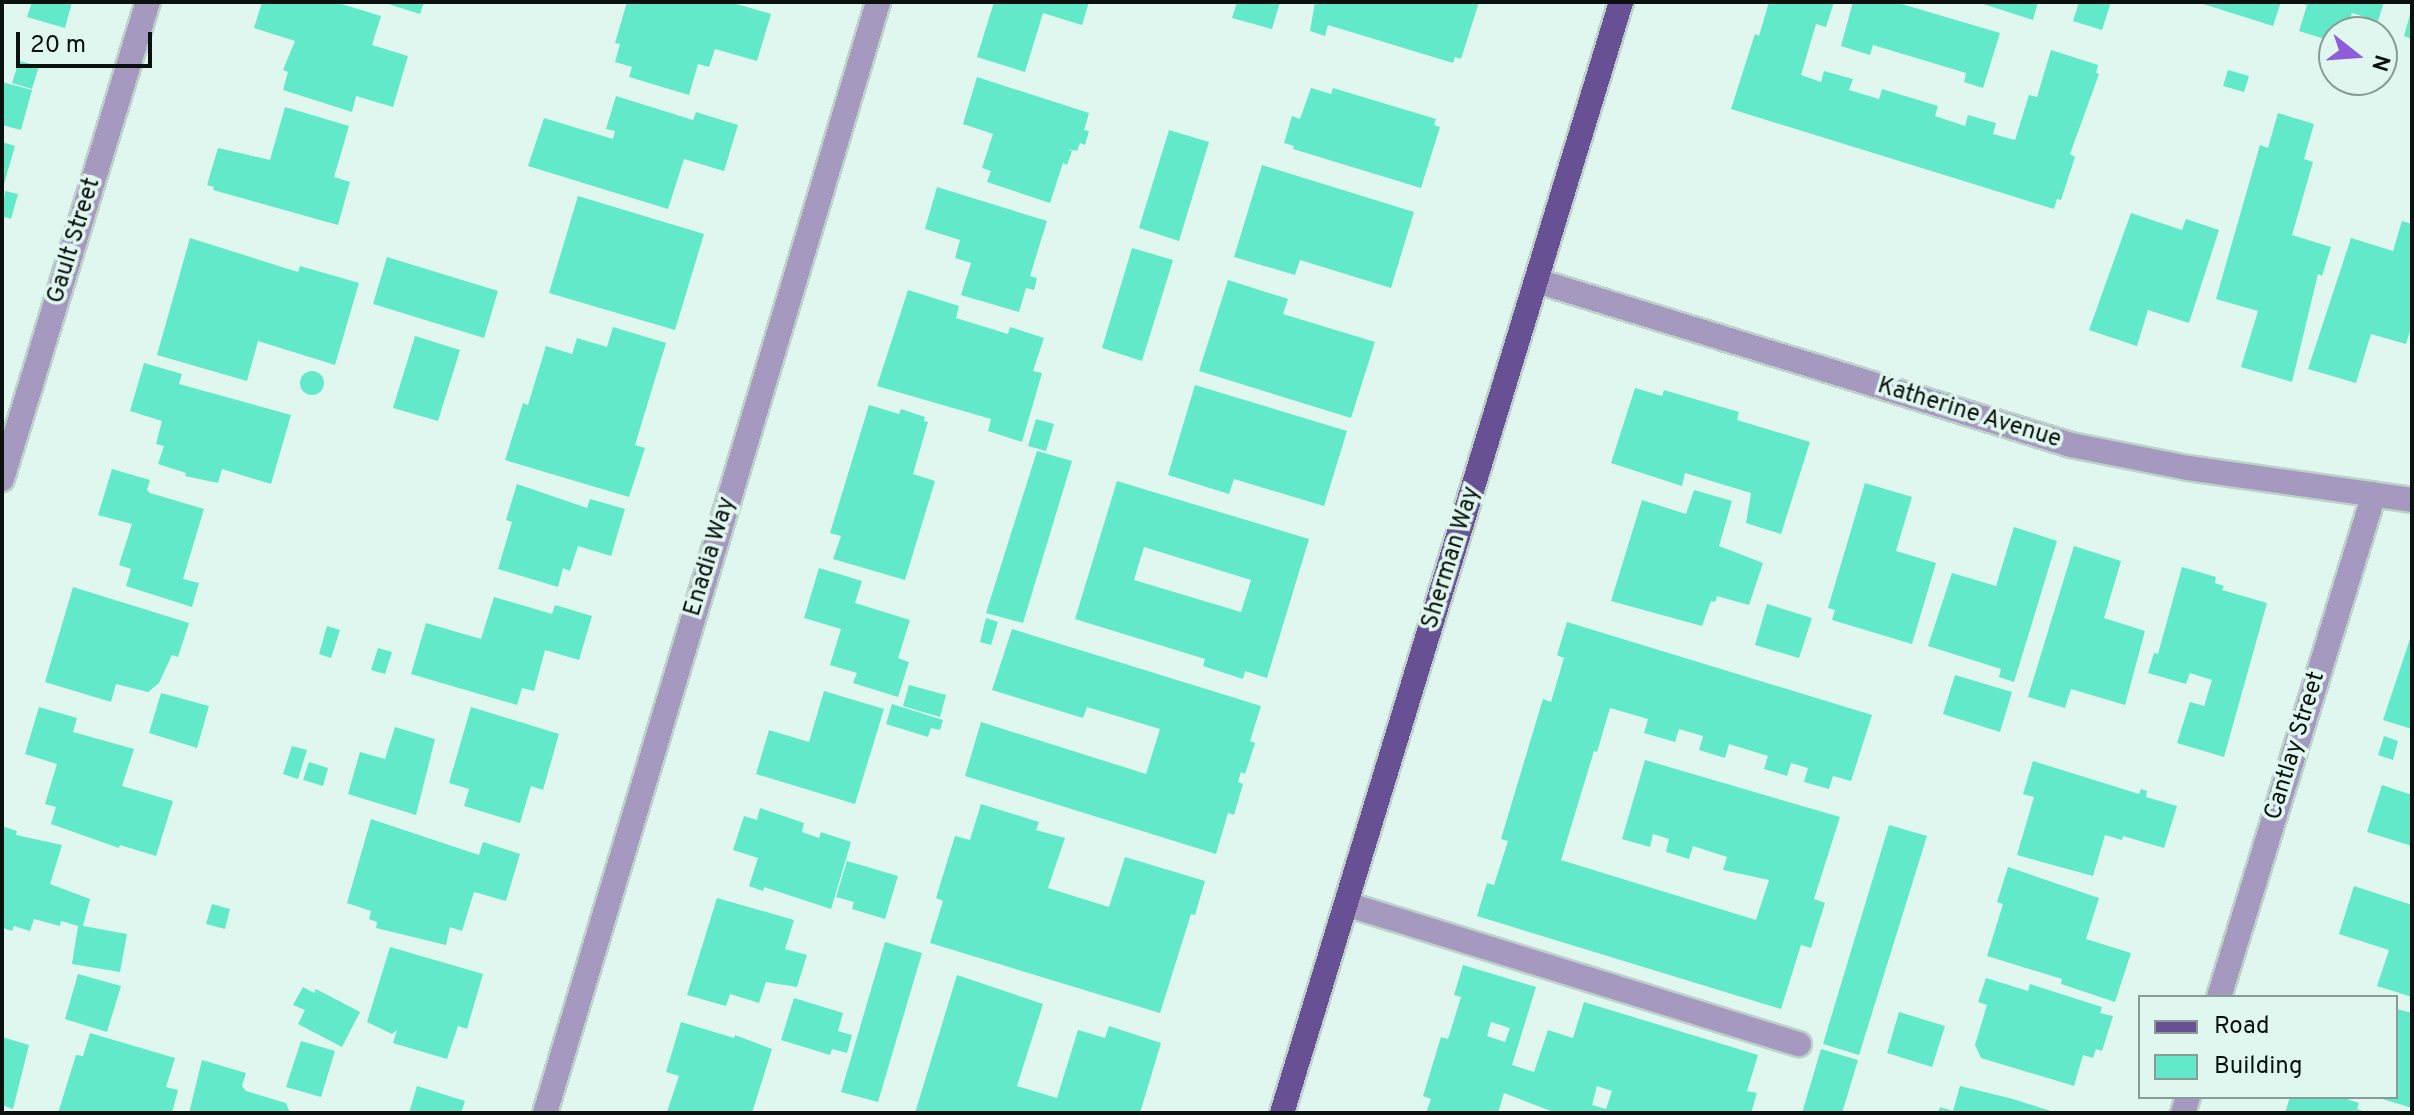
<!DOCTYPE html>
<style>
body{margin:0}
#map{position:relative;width:2414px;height:1115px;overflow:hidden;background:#e0f7ef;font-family:Overpass,sans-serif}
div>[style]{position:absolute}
.building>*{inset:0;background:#61e9c9}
.round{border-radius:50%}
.roads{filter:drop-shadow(2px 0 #bed2cb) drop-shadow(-2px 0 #bed2cb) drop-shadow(0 2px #bed2cb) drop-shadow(0 -2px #bed2cb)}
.minor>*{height:24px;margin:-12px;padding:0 12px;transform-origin:12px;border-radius:12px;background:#a599c0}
.major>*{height:24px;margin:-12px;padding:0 12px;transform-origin:12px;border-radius:12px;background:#685094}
span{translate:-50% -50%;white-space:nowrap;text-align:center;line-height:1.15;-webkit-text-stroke:7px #e0f7ef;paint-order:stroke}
.street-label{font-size:24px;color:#0a110f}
.frame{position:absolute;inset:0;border:4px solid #0a110f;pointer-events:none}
.legend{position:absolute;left:2138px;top:995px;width:260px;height:104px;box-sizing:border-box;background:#e0f7ef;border:2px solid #8a9b95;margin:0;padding:10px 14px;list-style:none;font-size:24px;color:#0a110f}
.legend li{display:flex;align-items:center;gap:16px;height:40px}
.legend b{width:40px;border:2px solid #8a9b95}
.north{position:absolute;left:2318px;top:16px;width:80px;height:80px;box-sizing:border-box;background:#e0f7ef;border:2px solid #8a9b95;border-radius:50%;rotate:107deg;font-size:22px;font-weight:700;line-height:32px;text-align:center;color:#0a110f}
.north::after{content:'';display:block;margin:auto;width:28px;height:36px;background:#8d5ed7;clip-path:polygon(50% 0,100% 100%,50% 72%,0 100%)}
.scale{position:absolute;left:16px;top:32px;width:136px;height:36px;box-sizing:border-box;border:4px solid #0a110f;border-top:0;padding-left:10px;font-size:24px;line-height:28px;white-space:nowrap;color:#0a110f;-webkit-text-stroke:6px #e0f7ef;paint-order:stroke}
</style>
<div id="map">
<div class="building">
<i style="clip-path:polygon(32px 2px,72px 2px,65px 28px,27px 17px)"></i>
<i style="clip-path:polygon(262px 2px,335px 2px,381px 16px,372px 45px,408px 56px,393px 107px,356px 96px,352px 112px,283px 90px,288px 72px,283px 70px,295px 41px,254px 28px)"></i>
<i style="clip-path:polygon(382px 2px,424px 2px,420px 14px)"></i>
<i style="clip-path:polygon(627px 2px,730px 2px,771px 14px,757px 61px,715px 49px,709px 67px,698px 64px,689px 95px,629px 77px,632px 67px,615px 62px,620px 44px,615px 43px)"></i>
<i style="clip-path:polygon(994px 2px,1089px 2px,1082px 25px,1043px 13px,1025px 72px,977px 57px)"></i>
<i style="clip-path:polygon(1237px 2px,1280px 2px,1272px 29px,1232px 18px)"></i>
<i style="clip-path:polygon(1315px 2px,1479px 2px,1461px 59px,1455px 57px,1453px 63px,1328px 25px,1325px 36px,1310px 31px)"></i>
<i style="clip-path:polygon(1769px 2px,1834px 2px,1826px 27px,1816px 24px,1801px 75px,1821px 82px,1824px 71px,1853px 79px,1849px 90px,1879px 99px,1882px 89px,1938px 106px,1935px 116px,1965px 126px,1968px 115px,1996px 123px,1993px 134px,2015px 140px,2029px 95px,2037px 97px,2051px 50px,2098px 65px,2096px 73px,2099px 74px,2070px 154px,2075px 157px,2061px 200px,2057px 199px,2054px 209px,1731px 109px,1755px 34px,1759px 36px)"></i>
<i style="clip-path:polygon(1853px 2px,1895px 2px,2000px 33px,1983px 88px,1964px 82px,1966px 73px,1873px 45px,1870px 55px,1841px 46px)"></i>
<i style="clip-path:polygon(1977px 2px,2038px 2px,2033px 20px)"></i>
<i style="clip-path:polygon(2079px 2px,2111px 2px,2102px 30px,2073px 21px)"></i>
<i style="clip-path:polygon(2197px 2px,2281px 2px,2273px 26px)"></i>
<i style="clip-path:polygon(2298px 2px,2384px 2px,2378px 21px,2352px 13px,2346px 32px,2334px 32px,2334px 42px,2299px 31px,2307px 5px)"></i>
<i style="clip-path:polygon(2411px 11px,2412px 11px,2412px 39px,2404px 36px)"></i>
<i style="clip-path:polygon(19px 61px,39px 66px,32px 89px,12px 83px)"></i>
<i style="clip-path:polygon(2228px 70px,2249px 76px,2244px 92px,2223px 86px)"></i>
<i style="clip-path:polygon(977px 77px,1089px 113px,1084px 130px,1089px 131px,1085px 145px,1080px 143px,1077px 151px,1068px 149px,1072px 151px,1067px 165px,1063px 163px,1050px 203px,987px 182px,991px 171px,982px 168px,993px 134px,963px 124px)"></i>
<i style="clip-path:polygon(2px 82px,32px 90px,21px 130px,2px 125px)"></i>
<i style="clip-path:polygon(1311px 88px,1331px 94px,1333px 88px,1436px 119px,1434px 125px,1440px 127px,1421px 188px,1293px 149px,1294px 146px,1284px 143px,1292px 116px,1300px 119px)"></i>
<i style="clip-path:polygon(616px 96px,693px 120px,696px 112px,738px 125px,724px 171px,684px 159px,668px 209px,528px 166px,544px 118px,613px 139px,615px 131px,606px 129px)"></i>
<i style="clip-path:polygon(285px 107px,349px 126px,334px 177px,350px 182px,338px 225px,213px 190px,214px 187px,207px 185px,218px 148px,270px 160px)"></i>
<i style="clip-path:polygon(2278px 113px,2314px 124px,2304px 159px,2313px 162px,2292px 235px,2331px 247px,2322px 276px,2318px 274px,2292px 382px,2241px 367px,2258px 311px,2216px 299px,2260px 145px,2268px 148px)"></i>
<i style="clip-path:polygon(1169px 130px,1209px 142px,1179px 241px,1139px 228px)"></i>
<i style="clip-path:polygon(2px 142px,15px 146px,3px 187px,2px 187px)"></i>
<i style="clip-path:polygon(1262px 165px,1414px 212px,1391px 288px,1300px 260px,1295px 275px,1234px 257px)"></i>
<i style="clip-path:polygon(937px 187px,1047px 221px,1030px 276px,1037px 278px,1034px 290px,1026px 288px,1019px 312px,961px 295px,971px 263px,955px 258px,960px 240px,925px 229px)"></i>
<i style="clip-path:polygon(5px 191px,18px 194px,11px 219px,2px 216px)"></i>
<i style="clip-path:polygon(578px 196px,704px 234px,675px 330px,549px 293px)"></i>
<i style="clip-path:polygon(2131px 213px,2182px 230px,2186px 219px,2219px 230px,2189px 323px,2148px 310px,2137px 346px,2089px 330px)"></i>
<i style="clip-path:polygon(2402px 221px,2412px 224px,2412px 325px,2406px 344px,2371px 334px,2356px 383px,2308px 369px,2351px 238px,2393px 251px)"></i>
<i style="clip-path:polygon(190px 238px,298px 272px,300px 266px,359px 283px,335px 365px,258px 341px,247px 381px,157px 355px)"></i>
<i style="clip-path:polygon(1132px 248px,1173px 260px,1142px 361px,1102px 348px)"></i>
<i style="clip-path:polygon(387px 257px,498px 291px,484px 338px,373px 304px)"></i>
<i style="clip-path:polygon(1228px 280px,1288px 299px,1283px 314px,1375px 342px,1351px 418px,1199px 371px)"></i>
<i style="clip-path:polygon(908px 290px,959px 306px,956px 318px,1008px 334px,1010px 327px,1044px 338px,1033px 371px,1042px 373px,1022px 442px,988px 431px,991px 419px,877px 386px)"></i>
<i style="clip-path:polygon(613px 327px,666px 343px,635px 445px,645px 448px,629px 497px,505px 460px,523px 403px,528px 405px,546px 346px,572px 354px,577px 338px,607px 347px)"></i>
<i style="clip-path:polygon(415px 336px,460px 350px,438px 421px,393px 408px)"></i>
<i style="clip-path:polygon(144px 363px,182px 374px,179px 384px,291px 415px,271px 484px,222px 469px,218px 483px,185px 476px,186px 473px,158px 464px,164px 446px,156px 444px,162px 421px,130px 411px)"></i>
<i class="round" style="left:300px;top:371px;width:24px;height:24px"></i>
<i style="clip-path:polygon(1195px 385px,1347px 431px,1324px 506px,1234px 479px,1229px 494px,1168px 475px)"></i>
<i style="clip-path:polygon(1635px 388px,1662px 396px,1664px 390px,1739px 412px,1737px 420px,1810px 442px,1781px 534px,1746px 523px,1751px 493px,1685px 473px,1682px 486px,1611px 463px)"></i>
<i style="clip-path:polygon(869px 405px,899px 414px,901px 409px,925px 417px,924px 421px,928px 422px,913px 474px,935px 481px,905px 580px,833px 559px,841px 536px,830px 533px)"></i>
<i style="clip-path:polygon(1036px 419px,1054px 424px,1046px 451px,1028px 446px)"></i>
<i style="clip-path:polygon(1037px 451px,1072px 461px,1023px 623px,986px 613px)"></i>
<i style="clip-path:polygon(112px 469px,150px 480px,147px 490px,150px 493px,204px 509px,183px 579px,199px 583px,192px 607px,126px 586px,131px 569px,119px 565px,132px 524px,98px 515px)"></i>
<i style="clip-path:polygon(evenodd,1117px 481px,1309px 539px,1267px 678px,1245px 671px,1243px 679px,1203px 666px,1205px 659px,1075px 619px,1117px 481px,1144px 547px,1251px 580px,1241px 612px,1134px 580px,1144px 547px)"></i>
<i style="clip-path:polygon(1865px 483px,1912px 497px,1896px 551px,1936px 563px,1912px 644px,1832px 620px,1835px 610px,1828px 608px)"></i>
<i style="clip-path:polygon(517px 484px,587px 508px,590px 499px,625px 509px,611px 556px,578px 546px,570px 571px,563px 568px,558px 587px,498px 569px,512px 522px,506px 520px)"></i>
<i style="clip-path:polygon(1694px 490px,1732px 501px,1719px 546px,1763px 563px,1749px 605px,1717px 596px,1715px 602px,1711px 601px,1702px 626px,1611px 601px,1642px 500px,1686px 514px)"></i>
<i style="clip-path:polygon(2014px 527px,2057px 541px,2014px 682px,1999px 677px,2001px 669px,1928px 646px,1952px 573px,1996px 586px)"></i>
<i style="clip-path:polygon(2074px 546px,2121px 561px,2104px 618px,2145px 631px,2125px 705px,2071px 689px,2065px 708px,2028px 697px)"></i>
<i style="clip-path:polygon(2182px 567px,2216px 577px,2215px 583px,2224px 586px,2222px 590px,2267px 603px,2224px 757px,2177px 743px,2190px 702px,2204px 706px,2212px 680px,2190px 673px,2186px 684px,2148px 673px,2154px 653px,2158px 654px)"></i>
<i style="clip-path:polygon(819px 568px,862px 581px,855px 603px,910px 620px,898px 658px,909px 662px,898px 697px,853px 683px,857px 673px,830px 665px,841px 629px,804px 618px)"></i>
<i style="clip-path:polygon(73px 587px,189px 623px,178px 657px,172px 655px,159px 683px,148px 692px,116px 684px,111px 702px,45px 682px)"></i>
<i style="clip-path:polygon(494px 597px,552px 614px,555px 605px,592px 616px,579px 660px,545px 650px,534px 691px,522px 688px,517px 705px,411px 674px,426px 623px,481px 639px)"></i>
<i style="clip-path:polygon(1767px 604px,1812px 618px,1799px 658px,1755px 645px)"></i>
<i style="clip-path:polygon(986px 618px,998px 622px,991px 645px,980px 642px)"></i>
<i style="clip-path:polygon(1567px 622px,1872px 715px,1851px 781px,1833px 776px,1829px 789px,1804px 782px,1808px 768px,1791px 763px,1787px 776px,1764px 769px,1768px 756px,1729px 744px,1725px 758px,1699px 750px,1703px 736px,1679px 729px,1675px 742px,1644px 733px,1648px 719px,1610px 708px,1597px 752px,1594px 751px,1561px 860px,1756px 920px,1769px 880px,1723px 870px,1727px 857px,1693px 846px,1689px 859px,1666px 852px,1669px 839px,1653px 834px,1650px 847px,1622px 839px,1645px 760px,1840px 817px,1814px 899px,1825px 903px,1811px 948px,1801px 945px,1781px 1009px,1477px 916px,1487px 883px,1494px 885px,1508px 841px,1501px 839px,1533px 732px,1543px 699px,1551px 702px,1564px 658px,1557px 655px)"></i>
<i style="clip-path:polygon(327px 626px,340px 630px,331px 658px,319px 654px)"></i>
<i style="clip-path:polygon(1012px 629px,1261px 706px,1250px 741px,1255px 743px,1245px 774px,1241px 772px,1238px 782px,1243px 784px,1234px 815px,1228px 813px,1216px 854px,965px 776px,981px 722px,1146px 774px,1160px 729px,1087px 707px,1083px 718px,992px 690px)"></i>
<i style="clip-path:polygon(2411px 636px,2412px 636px,2412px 729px,2383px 720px)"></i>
<i style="clip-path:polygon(378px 648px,392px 652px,385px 674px,371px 670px)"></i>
<i style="clip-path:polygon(1955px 675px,2012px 692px,2000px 732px,1943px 714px)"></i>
<i style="clip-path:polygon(909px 685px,946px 695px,940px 717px,903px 706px)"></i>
<i style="clip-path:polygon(824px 691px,884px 709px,855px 804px,756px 774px,769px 730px,809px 742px)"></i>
<i style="clip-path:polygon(161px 693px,209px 706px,197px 748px,149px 733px)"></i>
<i style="clip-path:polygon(892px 704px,943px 720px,940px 730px,931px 728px,928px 737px,886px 724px)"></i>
<i style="clip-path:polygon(39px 707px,77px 718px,73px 732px,134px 749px,122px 786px,173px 801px,156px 856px,120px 845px,119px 848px,51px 824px,56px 807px,45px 804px,57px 764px,25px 754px)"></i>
<i style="clip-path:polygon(471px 707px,559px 734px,543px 790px,531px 786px,520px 823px,464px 806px,469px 789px,449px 783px)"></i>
<i style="clip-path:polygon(395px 727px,435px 739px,416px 815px,348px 794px,360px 752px,385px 759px)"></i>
<i style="clip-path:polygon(2384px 736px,2398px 741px,2393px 760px,2378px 755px)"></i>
<i style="clip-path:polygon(292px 746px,307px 750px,298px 779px,283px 774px)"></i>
<i style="clip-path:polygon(2033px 761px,2139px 794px,2141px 789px,2147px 791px,2146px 797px,2177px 806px,2164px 848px,2123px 836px,2122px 840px,2105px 835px,2093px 876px,2017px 855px,2034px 797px,2023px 794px)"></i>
<i style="clip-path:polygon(309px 762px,328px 768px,323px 786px,303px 780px)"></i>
<i style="clip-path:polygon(2382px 785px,2412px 795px,2412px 846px,2367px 832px)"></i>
<i style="clip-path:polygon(981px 804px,1039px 822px,1036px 830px,1065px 838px,1048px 888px,1109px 907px,1125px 857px,1205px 881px,1195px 915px,1191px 914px,1160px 1013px,930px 943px,943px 901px,936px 898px,955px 836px,970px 840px)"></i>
<i style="clip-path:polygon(760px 808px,804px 823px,802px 832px,819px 838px,821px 832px,851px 842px,831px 909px,764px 887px,763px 891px,749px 886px,758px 858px,733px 850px,744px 816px,757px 820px)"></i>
<i style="clip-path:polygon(371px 819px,479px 855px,483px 842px,520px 854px,506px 901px,474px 892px,462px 931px,450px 927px,446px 945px,376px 928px,377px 922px,369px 919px,371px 911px,347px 903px)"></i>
<i style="clip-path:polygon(1889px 825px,1927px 836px,1859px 1055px,1823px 1044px)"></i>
<i style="clip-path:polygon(2px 826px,17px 831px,16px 835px,62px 845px,50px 884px,90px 899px,83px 926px,127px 934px,120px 972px,72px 964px,78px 926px,61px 921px,60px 926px,34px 919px,30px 931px,14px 926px,12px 931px,3px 928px)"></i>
<i style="clip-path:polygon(847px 861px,898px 876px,885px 919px,852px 909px,854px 902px,836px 897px)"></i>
<i style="clip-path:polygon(2008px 867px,2099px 898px,2086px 939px,2131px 953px,2115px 1002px,2061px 984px,2062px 979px,1987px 956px,2003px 904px,1997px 902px)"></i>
<i style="clip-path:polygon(2354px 886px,2412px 905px,2412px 997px,2377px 986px,2389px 950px,2339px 934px)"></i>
<i style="clip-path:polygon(717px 898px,794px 920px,785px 949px,807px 955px,797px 987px,766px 982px,759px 1003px,730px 994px,726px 1006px,687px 995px)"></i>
<i style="clip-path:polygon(212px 904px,230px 909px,225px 929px,206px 924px)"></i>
<i style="clip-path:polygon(885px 942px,922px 953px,878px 1102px,841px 1092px)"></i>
<i style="clip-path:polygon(390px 947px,483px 974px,467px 1029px,458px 1026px,447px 1059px,393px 1043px,397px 1030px,392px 1034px,367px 1022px)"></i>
<i style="clip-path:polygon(evenodd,1463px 965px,1536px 987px,1512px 1065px,1534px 1072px,1548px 1030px,1573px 1038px,1584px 1002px,1758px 1055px,1747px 1091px,1757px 1093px,1751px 1113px,1556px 1113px,1504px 1093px,1498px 1113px,1426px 1113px,1431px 1099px,1423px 1096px,1441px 1037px,1448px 1039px,1461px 997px,1454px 995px,1463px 965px,1491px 1022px,1510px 1028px,1505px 1042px,1487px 1036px,1491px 1022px,1463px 965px,1597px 1086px,1612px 1091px,1606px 1109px,1592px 1105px,1597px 1086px)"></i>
<i style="clip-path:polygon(78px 974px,121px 986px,107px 1032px,65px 1019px)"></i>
<i style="clip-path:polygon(957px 975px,1043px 1004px,1017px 1086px,1057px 1098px,1078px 1030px,1105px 1038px,1109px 1026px,1161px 1043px,1140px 1113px,915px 1113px)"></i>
<i style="clip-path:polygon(1986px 978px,2028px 991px,2030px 984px,2102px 1007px,2100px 1013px,2113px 1016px,2102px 1051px,2096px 1049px,2093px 1058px,2083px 1055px,2074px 1086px,1981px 1058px,1975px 1045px,1987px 1005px,1978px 1002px)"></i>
<i style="clip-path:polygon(303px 987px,314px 993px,316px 989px,360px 1012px,342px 1047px,298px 1024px,305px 1010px,293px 1005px)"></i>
<i style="clip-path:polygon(794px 998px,843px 1013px,838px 1031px,852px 1035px,847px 1053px,832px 1049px,830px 1055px,781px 1040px)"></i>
<i style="clip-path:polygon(2396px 1009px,2412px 1013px,2412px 1108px,2379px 1098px,2396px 1097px)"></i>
<i style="clip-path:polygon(1899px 1012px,1945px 1026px,1932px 1067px,1887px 1053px)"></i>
<i style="clip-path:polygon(681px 1022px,734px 1038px,735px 1035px,772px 1049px,752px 1113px,667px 1112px,679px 1076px,666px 1072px)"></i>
<i style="clip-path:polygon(90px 1033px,175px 1058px,166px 1087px,178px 1090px,172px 1113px,58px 1113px,76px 1055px,83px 1056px)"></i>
<i style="clip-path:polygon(2px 1037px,29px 1045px,13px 1109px,2px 1105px)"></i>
<i style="clip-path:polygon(301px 1041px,335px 1051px,321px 1097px,286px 1087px)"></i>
<i style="clip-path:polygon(1821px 1049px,1858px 1060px,1842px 1113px,1802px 1113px)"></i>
<i style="clip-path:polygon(202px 1060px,246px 1073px,242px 1086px,246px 1091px,286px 1103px,290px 1113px,189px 1113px)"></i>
<i style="clip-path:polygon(417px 1086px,465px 1101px,461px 1113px,409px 1113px)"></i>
<i style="clip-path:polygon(1960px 1086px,2013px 1099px,2057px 1113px,1938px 1113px,1940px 1107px,1953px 1111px)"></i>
<i style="clip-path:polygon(2290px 1097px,2341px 1097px,2359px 1103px,2357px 1109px,2368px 1113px,2285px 1113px)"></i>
</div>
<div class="roads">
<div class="minor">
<i style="left:1537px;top:281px;width:559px;rotate:17.07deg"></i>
<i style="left:2071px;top:445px;width:119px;rotate:11.1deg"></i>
<i style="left:2188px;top:468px;width:226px;rotate:8.1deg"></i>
<i style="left:2px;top:479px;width:499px;rotate:-73deg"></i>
<i style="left:1346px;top:904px;width:474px;rotate:17.2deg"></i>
<i style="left:2219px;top:997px;width:526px;rotate:-72.87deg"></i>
<i style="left:545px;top:1113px;width:1160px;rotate:-73.31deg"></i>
<i style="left:2183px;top:1113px;width:17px;rotate:-73deg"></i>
</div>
<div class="major">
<i style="left:1282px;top:1113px;width:1162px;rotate:-73.03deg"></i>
</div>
</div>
<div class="street-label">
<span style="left:75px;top:241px;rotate:-73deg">Gault Street</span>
<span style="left:1969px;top:414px;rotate:17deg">Katherine Avenue</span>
<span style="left:711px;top:557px;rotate:-73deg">Enadia Way</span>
<span style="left:1452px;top:558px;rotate:-73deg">Sherman Way</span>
<span style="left:2296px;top:746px;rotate:-73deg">Cantlay Street</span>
</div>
<div class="frame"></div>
<ul class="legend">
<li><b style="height:10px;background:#685094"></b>Road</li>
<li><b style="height:22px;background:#61e9c9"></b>Building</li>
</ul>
<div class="north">N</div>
<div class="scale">20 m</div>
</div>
